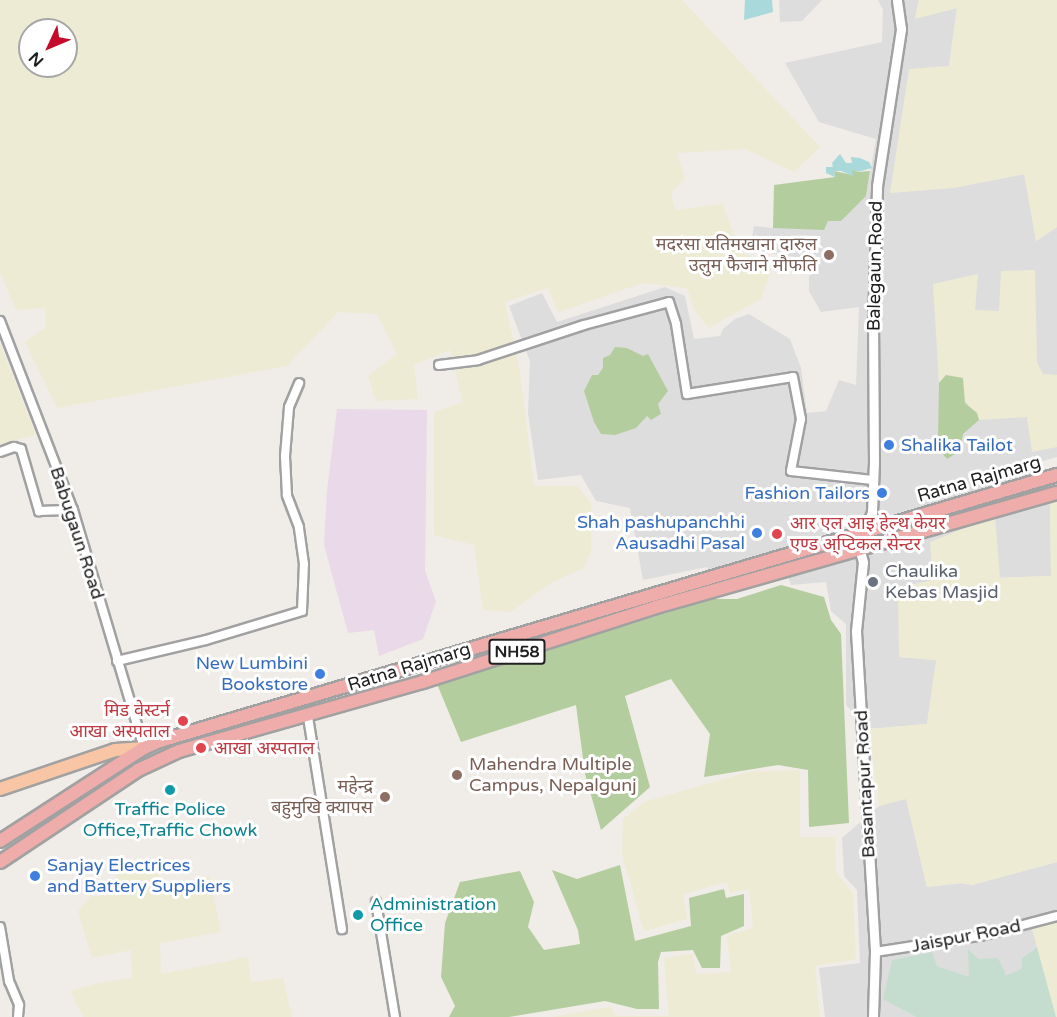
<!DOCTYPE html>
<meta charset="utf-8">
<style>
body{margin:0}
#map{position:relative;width:1057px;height:1017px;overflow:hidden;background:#f0ece7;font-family:"Varela Round","Noto Sans Devanagari",sans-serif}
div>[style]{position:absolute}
.residential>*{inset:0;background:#dedddd}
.industrial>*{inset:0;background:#e9d9e9}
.farmland>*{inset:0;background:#eeebd4}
.forest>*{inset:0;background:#b4cd9e}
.wetland>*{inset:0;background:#c5ddce}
.water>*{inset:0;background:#aad9db}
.roads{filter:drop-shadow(2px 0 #a1a1a1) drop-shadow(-2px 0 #a1a1a1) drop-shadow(0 2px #a1a1a1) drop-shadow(0 -2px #a1a1a1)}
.minor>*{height:8px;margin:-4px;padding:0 4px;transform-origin:4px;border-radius:4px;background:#fff}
.tertiary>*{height:9px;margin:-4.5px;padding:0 4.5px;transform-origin:4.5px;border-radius:4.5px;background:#fff}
.primary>*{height:12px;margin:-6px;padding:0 6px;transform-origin:6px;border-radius:6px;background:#f8c6a5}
.trunk>*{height:12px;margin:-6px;padding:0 6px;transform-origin:6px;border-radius:6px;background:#eeacaa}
.dots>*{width:16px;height:16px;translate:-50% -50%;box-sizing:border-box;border:3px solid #fff;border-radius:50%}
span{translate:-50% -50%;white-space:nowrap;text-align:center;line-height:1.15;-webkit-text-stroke:6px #fff;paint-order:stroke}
.shield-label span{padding:2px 4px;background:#fff;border:2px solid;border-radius:4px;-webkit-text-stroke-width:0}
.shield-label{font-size:16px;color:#202020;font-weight:700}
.education-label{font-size:18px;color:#785e54}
.right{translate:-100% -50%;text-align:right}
.left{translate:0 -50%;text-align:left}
.street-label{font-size:18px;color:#202020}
.shop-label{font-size:18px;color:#366cbe}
.health-label{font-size:18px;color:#be3a42}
.worship-label{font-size:18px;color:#5b616d}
.culture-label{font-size:18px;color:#0d838f}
.north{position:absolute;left:18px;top:18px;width:60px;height:60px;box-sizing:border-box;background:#fff;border:2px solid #a6a6a6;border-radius:50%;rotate:226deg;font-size:16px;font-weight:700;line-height:24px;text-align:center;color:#202020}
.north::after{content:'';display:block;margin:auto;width:21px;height:27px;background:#c60a2a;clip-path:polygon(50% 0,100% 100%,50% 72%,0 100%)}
</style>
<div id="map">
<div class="residential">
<i style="clip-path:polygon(779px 0,822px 0,802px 21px,780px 22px)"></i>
<i style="clip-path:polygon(878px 0,919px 0,915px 18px,957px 8px,949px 66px,953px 188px,1025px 174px,1036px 241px,1057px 227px,1057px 457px,1036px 463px,1050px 500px,1051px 576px,933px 580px,899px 588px,899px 657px,937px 660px,927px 724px,869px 729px,846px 705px,846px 624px,831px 611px,826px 582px,791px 585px,787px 574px,722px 597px,707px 567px,643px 580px,630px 508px,596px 501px,581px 475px,538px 480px,528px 413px,530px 361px,509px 306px,542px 293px,557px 322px,665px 287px,685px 296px,694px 339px,720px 336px,723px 329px,735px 319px,749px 314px,790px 339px,801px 368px,807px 413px,826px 411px,839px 380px,856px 385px,859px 307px,821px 312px,809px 291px,809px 259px,750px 250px,754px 226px,773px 228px,828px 221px,866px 196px,876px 139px,819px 122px,785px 63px,882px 42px,883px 10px)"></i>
<i style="clip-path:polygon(906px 798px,927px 887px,961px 883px,972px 885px,1057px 862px,1057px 911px,1026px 921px,1032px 928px,1037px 947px,1022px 958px,1021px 969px,1005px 975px,979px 959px,969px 950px,969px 978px,937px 966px,884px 999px,916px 1017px,825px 1017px,819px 968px,860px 963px,857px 890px,844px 876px,842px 838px,879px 806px)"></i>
</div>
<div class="industrial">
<i style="clip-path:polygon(337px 409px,427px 410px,425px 571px,436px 601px,423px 639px,379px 656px,374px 630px,348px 633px,324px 545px,327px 491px)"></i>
</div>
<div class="farmland">
<i style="clip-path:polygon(evenodd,0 0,682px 0,820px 147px,794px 172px,745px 149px,677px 153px,685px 178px,671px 193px,675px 210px,723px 204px,740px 253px,773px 264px,761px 299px,709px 328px,694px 310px,687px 288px,643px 283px,558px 312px,548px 288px,505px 302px,520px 372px,534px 486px,577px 486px,591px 503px,591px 551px,584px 568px,551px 583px,510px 612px,483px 610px,474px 545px,434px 535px,434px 412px,463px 402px,450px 350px,414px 365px,418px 399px,376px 401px,368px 376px,397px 354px,377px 314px,338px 312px,287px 366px,57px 408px,25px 342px,46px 327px,45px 308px,16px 310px,0 273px,0 0,30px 30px,66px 30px,66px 66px,30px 66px,30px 30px)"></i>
<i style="clip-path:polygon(919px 0,1057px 0,1057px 227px,1036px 241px,1024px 174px,953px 188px,890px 193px,909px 69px,949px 66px,957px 8px,915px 19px)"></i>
<i style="clip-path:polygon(1035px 270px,1037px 362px,1043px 374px,1057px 375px,1057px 447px,1032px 452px,1027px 417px,979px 420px,946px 375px,939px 383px,933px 284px,978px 274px,975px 310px,999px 311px,1001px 271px)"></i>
<i style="clip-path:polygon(0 344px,36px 435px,0 444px)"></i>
<i style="clip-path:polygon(1057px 496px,1057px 862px,972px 885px,961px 883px,927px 887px,906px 799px,879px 806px,869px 729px,927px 724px,936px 660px,899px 657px,898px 588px,933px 580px,930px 542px,995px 516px,1000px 578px,1051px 576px,1050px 500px)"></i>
<i style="clip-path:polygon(800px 770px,800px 837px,835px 837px,836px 872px,853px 894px,856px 959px,815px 966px,820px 1017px,552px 1017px,610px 1007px,616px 1016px,669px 1016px,664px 958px,693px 954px,696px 974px,731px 972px,727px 935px,753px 928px,749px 889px,730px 893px,727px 882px,683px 894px,687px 919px,644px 931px,622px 854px,623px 819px,644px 802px,748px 772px)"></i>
<i style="clip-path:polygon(156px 863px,162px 889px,209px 877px,221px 932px,160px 943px,161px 974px,248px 957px,251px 982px,283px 978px,292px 1017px,83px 1017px,70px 991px,94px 984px,132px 978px,131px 950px,92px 958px,78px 911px,91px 896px,119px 895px,116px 870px)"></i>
<i style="clip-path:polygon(1057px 920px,1057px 1017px,1056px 1017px,1032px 928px)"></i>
</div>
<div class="forest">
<i style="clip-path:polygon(852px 169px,857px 172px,870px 171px,866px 196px,841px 221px,828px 221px,824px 230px,773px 228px,774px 185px,835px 177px,834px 171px,852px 175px)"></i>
<i style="clip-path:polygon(615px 347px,627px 348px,643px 356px,648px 354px,668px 391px,658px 404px,661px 414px,651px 420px,647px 416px,636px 428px,615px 435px,601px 434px,594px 422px,584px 391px,592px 375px,598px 375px,603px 368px,603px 358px,610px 355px)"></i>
<i style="clip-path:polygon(946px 375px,963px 378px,965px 403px,977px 413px,979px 420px,963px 434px,960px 451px,947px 459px,941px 452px,938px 441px,939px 383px)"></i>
<i style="clip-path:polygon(781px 585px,824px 597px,831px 620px,841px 634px,849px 823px,809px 827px,808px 770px,778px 765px,704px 777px,710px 734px,671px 679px,625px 696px,650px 787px,601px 830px,585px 774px,576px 705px,461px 742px,437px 684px,711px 599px,737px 599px)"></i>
<i style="clip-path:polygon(620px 865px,635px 941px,691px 926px,689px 898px,724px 889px,726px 898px,744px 894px,744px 926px,721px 936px,720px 968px,702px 968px,693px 950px,661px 952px,658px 962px,659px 1009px,637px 1009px,605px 1001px,509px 1017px,449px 1017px,455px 1006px,441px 977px,445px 923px,460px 882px,520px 871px,534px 902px,528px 927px,544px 950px,580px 944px,578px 930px,552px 870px,577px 879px)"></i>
</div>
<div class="wetland">
<i style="clip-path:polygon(1037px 947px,1056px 1017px,916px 1017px,883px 999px,892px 960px,932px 952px,937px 966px,969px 977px,968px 949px,979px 959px,998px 958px,1006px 975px,1021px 969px,1022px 958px)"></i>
</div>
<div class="water">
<i style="clip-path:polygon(745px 0,772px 0,773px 12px,744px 20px)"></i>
<i style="clip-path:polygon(840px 154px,846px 163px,852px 163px,851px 157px,860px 158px,869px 162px,872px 168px,857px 172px,852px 169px,853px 176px,841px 171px,834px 171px,835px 177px,826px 173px,826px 167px,833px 167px,832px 163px)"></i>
</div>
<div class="roads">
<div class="minor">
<i style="left:0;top:321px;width:203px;rotate:68.9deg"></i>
<i style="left:73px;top:510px;width:248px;rotate:73.4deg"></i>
<i style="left:439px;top:365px;width:39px;rotate:-7deg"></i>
<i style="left:478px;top:360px;width:112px;rotate:-18.3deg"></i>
<i style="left:584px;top:325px;width:88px;rotate:-15.1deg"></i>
<i style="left:669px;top:302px;width:23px;rotate:72deg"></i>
<i style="left:676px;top:324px;width:71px;rotate:81.1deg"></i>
<i style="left:687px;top:394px;width:107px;rotate:-9.1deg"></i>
<i style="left:793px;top:377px;width:43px;rotate:79.2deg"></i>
<i style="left:801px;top:419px;width:53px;rotate:100.9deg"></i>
<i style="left:791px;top:471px;width:82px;rotate:6.3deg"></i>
<i style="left:0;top:452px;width:15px;rotate:-20deg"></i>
<i style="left:14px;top:447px;width:7px;rotate:16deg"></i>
<i style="left:21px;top:449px;width:65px;rotate:73.8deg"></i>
<i style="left:39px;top:511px;width:34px;rotate:-2deg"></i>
<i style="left:117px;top:661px;width:91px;rotate:-13.3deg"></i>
<i style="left:206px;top:640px;width:100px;rotate:-16.8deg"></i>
<i style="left:302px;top:611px;width:47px;rotate:-87.6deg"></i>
<i style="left:304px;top:564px;width:37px;rotate:-98deg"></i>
<i style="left:299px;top:527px;width:34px;rotate:-111deg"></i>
<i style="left:287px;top:495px;width:39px;rotate:-93deg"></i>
<i style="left:285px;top:456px;width:49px;rotate:-85.3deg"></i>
<i style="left:289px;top:407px;width:26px;rotate:-67deg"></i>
<i style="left:303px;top:717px;width:5px"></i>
<i style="left:308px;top:717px;width:215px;rotate:80.9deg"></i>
<i style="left:376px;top:902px;width:117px;rotate:80.6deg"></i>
<i style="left:0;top:927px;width:55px;rotate:80.5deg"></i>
<i style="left:9px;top:981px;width:26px;rotate:67deg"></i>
<i style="left:19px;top:1005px;width:12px;rotate:95deg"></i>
<i style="left:875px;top:952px;width:111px;rotate:-8.8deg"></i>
<i style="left:985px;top:935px;width:74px;rotate:-14.8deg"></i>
</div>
<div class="tertiary">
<i style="left:864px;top:532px;width:22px;rotate:-68deg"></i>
<i style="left:872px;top:512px;width:49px;rotate:-87.7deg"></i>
<i style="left:874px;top:463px;width:139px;rotate:-90.4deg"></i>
<i style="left:873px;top:324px;width:138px;rotate:-88.3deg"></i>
<i style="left:877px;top:186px;width:159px;rotate:-81.3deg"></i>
<i style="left:901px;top:29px;width:29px;rotate:-98deg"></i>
<i style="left:860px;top:551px;width:11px;rotate:75deg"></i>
<i style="left:863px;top:562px;width:69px;rotate:95.8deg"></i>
<i style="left:856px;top:631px;width:322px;rotate:86.6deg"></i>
<i style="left:875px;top:952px;width:65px;rotate:91.8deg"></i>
</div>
<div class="primary">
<i style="left:0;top:789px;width:121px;rotate:-18.7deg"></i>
<i style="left:115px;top:750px;width:29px;rotate:-4deg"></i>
</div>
<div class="trunk">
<i style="left:0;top:841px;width:171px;rotate:-32.9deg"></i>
<i style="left:144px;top:748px;width:17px;rotate:-24deg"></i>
<i style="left:160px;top:741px;width:936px;rotate:-16.52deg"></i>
<i style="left:0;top:862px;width:166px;rotate:-33.7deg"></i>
<i style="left:138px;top:770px;width:45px;rotate:-24.9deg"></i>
<i style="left:179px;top:751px;width:254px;rotate:-15.8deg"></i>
<i style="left:423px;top:682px;width:245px;rotate:-17.8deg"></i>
<i style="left:656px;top:607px;width:417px;rotate:-15.9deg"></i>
</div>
</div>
<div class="dots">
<i style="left:829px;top:255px;background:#8d6e63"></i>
<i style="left:889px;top:445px;background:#3f7fe0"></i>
<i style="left:882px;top:493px;background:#3f7fe0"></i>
<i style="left:757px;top:533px;background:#3f7fe0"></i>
<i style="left:777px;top:534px;background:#e0444e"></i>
<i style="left:873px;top:582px;background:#6b7280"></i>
<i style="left:320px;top:674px;background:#3f7fe0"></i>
<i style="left:183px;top:721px;background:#e0444e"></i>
<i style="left:201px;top:748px;background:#e0444e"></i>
<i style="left:457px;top:775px;background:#8d6e63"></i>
<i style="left:170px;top:790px;background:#0f9aa8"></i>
<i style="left:385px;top:797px;background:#8d6e63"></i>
<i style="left:35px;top:876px;background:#3f7fe0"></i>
<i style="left:358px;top:915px;background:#0f9aa8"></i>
</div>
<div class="shield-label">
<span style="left:517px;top:652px">NH58</span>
</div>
<div class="education-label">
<span class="right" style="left:817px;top:255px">मदरसा यतिमखाना दारुल<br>उलुम फैजाने माैफति</span>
<span class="left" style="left:469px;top:775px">Mahendra Multiple<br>Campus, Nepalgunj</span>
<span class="right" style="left:373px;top:797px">महेन्द्र<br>बहुमुखि क्यापस</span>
</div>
<div class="street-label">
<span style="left:875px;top:266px;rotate:-89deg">Balegaun Road</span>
<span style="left:979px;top:479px;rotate:-16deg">Ratna Rajmarg</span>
<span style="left:77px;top:533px;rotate:72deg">Babugaun Road</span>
<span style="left:409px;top:667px;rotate:-17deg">Ratna Rajmarg</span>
<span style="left:865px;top:784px;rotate:-93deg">Basantapur Road</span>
<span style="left:966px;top:936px;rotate:-11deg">Jaispur Road</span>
</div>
<div class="shop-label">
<span class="left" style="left:901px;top:445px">Shalika Tailot</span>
<span class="right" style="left:870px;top:493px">Fashion Tailors</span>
<span class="right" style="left:745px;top:533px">Shah pashupanchhi<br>Aausadhi Pasal</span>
<span class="right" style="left:308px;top:674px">New Lumbini<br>Bookstore</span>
<span class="left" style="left:47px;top:876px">Sanjay Electrices<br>and Battery Suppliers</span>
</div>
<div class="health-label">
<span class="left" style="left:790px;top:534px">आर एल आइ हेल्थ केयर<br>एण्ड अ्प्टिकल सेन्टर</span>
<span class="right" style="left:170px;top:721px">मिड वेस्टर्न<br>आखा अस्पताल</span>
<span class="left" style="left:214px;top:748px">आखा अस्पताल</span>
</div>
<div class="worship-label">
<span class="left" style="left:885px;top:582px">Chaulika<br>Kebas Masjid</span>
</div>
<div class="culture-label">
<span style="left:170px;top:820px">Traffic Police<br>Office,Traffic Chowk</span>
<span class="left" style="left:370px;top:915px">Administration<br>Office</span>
</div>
<div class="north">N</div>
</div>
